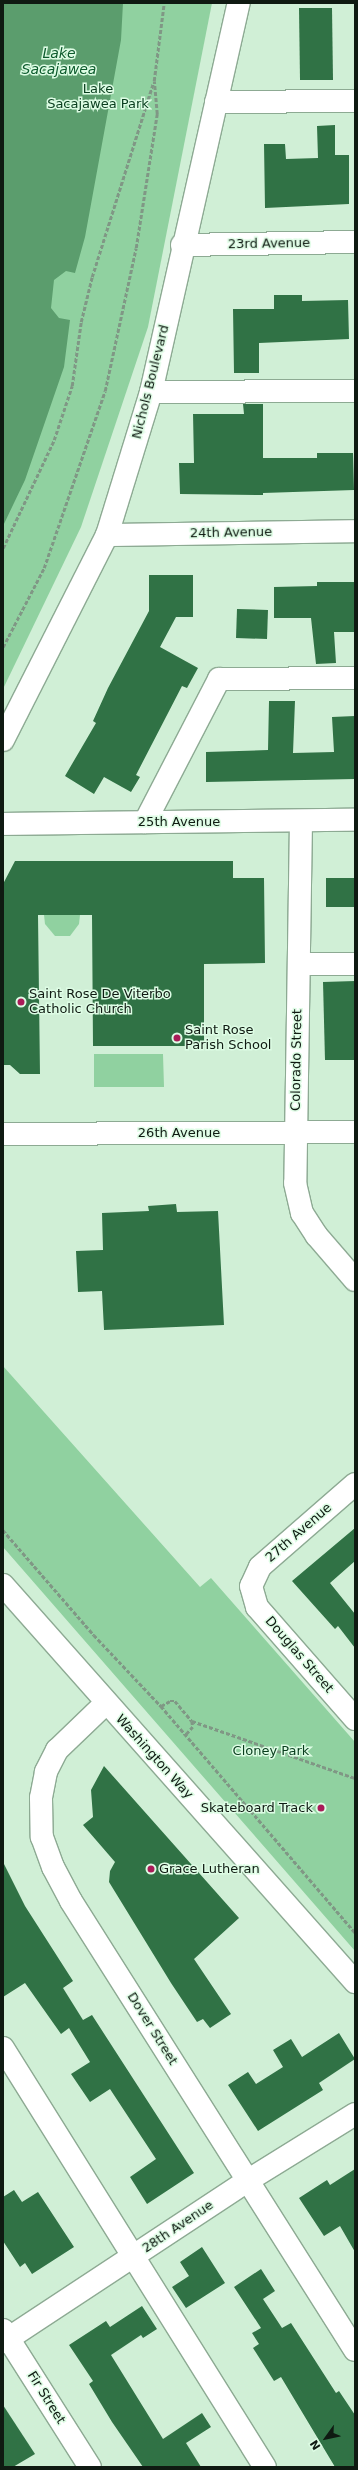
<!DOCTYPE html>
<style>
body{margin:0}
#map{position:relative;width:358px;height:2470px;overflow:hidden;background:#d0efd6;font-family:"DejaVu Sans",sans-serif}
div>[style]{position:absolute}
.green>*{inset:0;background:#90d1a0}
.water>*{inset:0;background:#5b9d6d}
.building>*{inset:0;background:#307245}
.path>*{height:2.5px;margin-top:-1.25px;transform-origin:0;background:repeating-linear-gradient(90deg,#809785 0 4px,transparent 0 6px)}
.roads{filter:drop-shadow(1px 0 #8daa93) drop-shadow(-1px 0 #8daa93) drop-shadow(0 1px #8daa93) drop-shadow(0 -1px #8daa93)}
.minor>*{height:22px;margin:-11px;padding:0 11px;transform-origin:11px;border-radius:11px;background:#fff}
.major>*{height:22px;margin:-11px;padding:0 11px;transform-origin:11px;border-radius:11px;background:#fff}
.dots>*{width:11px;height:11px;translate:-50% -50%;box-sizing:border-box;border:2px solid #ddfce4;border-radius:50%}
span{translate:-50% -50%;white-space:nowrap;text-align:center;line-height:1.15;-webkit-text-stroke:3px #ddfce4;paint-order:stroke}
.park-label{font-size:13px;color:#083d1d}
.street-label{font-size:13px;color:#0f1a12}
.poi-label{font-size:13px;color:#0f1a12}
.left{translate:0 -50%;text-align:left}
.right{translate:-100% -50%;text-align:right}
.water-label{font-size:14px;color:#0d5b2d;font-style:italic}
.frame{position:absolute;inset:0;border:4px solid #0f1a12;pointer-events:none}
.north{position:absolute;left:306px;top:2418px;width:40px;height:40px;-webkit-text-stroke:3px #ddfce4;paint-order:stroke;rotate:237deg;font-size:11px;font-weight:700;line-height:16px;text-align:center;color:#0f1a12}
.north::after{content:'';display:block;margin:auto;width:14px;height:18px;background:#0f1a12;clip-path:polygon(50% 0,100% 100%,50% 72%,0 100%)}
</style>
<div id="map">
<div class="green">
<i style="clip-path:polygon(3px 3px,212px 3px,148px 327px,81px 527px,3px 689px)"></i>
<i style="clip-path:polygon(44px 915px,80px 915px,79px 924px,70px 936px,55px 936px,45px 924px)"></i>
<i style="clip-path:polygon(94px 1054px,163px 1054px,164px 1087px,94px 1087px)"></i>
<i style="clip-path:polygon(3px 1366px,200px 1587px,211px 1578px,355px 1742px,355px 1951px,3px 1547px)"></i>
</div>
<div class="water">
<i style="clip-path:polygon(3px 3px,123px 3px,121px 40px,85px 237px,75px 273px,66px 271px,54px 280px,51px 308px,59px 318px,70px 320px,64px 367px,25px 480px,3px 526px)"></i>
</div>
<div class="building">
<i style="clip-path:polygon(299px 8px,332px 8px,333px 80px,300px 80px)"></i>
<i style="clip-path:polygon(335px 125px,335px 155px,349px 155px,349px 204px,265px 208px,264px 144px,285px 144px,286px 159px,318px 158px,317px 126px)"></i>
<i style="clip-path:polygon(274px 295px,302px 295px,302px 301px,348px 300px,349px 339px,259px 343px,259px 373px,234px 373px,233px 309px,274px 309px)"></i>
<i style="clip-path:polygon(243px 404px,263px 404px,263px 458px,317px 458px,317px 453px,353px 453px,354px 490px,263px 493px,263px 495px,180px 494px,179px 463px,194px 463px,193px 414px,244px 414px)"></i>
<i style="clip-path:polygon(149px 575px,193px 575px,193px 617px,176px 617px,160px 647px,198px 668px,187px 688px,182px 686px,136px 775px,140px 777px,131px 792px,104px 777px,94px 794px,65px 776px,96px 723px,93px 721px,108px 688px,149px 611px)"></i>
<i style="clip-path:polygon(317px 582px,355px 582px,355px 632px,334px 632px,336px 663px,316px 664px,311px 618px,274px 618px,274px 587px,317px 586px)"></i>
<i style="clip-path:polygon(237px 609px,268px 610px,267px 639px,236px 638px)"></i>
<i style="clip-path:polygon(269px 701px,295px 701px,293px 753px,334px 752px,332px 717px,355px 716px,355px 779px,206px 782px,206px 752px,268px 750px)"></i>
<i style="clip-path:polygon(15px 861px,233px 861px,233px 878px,264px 878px,265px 963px,204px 964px,204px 1046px,93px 1046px,92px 915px,38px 915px,40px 1074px,20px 1074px,10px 1065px,3px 1065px,3px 884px)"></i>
<i style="clip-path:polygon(326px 878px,355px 878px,355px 907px,326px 907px)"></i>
<i style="clip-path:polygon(355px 981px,355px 1060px,325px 1060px,323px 982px)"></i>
<i style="clip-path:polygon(176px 1204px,177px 1212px,218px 1211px,224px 1325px,104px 1330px,102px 1291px,78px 1292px,76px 1251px,103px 1250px,102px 1213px,149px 1211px,148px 1206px)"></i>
<i style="clip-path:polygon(355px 1528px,355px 1561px,330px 1583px,355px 1614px,355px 1648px,338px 1626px,335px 1629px,292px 1581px)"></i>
<i style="clip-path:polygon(104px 1766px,239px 1918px,194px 1959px,231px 2014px,210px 2028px,203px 2019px,197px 2022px,171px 1983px,109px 1882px,110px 1871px,115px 1862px,83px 1825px,93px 1817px,91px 1790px)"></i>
<i style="clip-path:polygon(3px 1862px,25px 1906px,73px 1981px,63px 1988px,83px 2020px,92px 2015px,194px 2173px,147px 2204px,130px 2177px,156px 2159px,110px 2089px,90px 2102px,71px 2074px,90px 2062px,69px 2028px,61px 2034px,25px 1983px,3px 1997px)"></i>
<i style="clip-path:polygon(339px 2033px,355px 2059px,319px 2083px,323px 2090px,258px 2131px,228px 2085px,248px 2072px,256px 2084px,283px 2067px,273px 2050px,291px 2039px,302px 2057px)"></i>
<i style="clip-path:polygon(355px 2169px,355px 2252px,340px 2226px,324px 2236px,299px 2198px,327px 2180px,330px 2185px)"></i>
<i style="clip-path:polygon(14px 2190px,22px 2202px,38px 2192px,74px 2247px,32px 2274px,25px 2263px,20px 2267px,3px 2241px,3px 2197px)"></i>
<i style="clip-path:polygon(202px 2247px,225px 2283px,186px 2308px,172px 2287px,189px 2276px,180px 2262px)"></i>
<i style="clip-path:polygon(261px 2269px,275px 2291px,263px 2299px,282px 2328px,291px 2323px,336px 2393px,339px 2391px,355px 2415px,355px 2467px,335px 2467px,281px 2377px,274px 2381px,253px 2348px,259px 2344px,252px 2333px,261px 2328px,234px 2287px)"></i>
<i style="clip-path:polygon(142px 2306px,157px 2329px,143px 2338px,141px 2335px,111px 2355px,163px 2439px,202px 2413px,211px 2427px,186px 2443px,201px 2467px,143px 2467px,112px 2422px,89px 2384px,93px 2381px,69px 2345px,106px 2321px,110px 2327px)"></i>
<i style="clip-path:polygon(3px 2405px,35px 2454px,13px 2467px,3px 2467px)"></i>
</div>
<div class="path">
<i style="left:3px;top:548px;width:119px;rotate:-64.7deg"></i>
<i style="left:54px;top:440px;width:57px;rotate:-71.6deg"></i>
<i style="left:72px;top:386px;width:65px;rotate:-82deg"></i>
<i style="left:81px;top:322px;width:46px;rotate:-76.3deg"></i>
<i style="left:92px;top:277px;width:203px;rotate:-72.5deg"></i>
<i style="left:3px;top:647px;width:89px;rotate:-62.6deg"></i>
<i style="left:44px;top:568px;width:187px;rotate:-71deg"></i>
<i style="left:105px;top:391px;width:146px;rotate:-77.8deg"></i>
<i style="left:136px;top:248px;width:136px;rotate:-81.1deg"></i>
<i style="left:157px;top:114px;width:33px;rotate:-95deg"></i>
<i style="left:154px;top:81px;width:79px;rotate:-82.7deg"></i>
<i style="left:3px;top:1530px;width:139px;rotate:49.1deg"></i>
<i style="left:94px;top:1635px;width:98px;rotate:46.7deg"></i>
<i style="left:161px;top:1706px;width:298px;rotate:49.4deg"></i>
<i style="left:161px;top:1706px;width:10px;rotate:-29deg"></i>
<i style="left:170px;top:1701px;width:5px"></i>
<i style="left:175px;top:1701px;width:26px;rotate:50deg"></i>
<i style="left:192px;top:1721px;width:6px;rotate:81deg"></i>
<i style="left:193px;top:1727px;width:12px;rotate:132deg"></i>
<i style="left:192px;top:1721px;width:173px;rotate:19.3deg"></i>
</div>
<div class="roads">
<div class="minor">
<i style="left:216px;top:102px;width:139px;rotate:-0.4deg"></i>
<i style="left:182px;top:245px;width:173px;rotate:-1deg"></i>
<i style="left:151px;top:392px;width:204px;rotate:-0.3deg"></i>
<i style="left:107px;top:535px;width:248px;rotate:-0.9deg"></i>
<i style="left:301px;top:821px;width:362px;rotate:90.9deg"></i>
<i style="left:295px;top:1183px;width:31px;rotate:77deg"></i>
<i style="left:302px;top:1213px;width:27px;rotate:57deg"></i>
<i style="left:317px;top:1236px;width:58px;rotate:49.2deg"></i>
<i style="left:145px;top:822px;width:161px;rotate:-62.6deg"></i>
<i style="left:219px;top:679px;width:136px;rotate:-0.4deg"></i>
<i style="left:3px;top:824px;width:352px;rotate:-0.7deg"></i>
<i style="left:299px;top:964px;width:56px"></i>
<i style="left:3px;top:1134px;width:352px;rotate:-0.3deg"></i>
<i style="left:355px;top:1484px;width:126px;rotate:138.9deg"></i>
<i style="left:260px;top:1567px;width:21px;rotate:115deg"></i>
<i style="left:251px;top:1586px;width:22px;rotate:74deg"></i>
<i style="left:257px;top:1607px;width:149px;rotate:48.8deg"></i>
<i style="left:106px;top:1703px;width:68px;rotate:136.2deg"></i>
<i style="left:57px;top:1750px;width:25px;rotate:117deg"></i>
<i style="left:46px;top:1772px;width:26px;rotate:101deg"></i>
<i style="left:41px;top:1798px;width:39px;rotate:89deg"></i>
<i style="left:42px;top:1837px;width:32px;rotate:70deg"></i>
<i style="left:53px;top:1867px;width:38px;rotate:62deg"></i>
<i style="left:71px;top:1901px;width:531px;rotate:57.69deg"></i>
<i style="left:3px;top:2048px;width:494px;rotate:58deg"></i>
<i style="left:3px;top:2330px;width:162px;rotate:57.6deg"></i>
<i style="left:3px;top:2342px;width:292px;rotate:-33.4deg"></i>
<i style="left:247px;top:2181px;width:127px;rotate:-31.8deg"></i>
</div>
<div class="major">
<i style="left:3px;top:740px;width:230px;rotate:-63.1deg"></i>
<i style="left:107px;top:535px;width:150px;rotate:-72.9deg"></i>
<i style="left:151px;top:392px;width:399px;rotate:-77.3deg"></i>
<i style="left:3px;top:1585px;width:531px;rotate:48.44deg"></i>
</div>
</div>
<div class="dots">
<i style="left:21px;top:1002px;background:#a91b58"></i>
<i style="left:177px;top:1038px;background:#a91b58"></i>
<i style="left:321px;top:1808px;background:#a91b58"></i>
<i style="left:151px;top:1869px;background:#a91b58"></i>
</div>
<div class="park-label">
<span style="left:98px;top:97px">Lake<br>Sacajawea Park</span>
<span style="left:271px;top:1751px">Cloney Park</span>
</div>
<div class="street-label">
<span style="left:269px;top:244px;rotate:-1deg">23rd Avenue</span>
<span style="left:151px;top:382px;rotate:-76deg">Nichols Boulevard</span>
<span style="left:231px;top:533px;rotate:-1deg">24th Avenue</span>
<span style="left:179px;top:822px">25th Avenue</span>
<span style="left:297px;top:1060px;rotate:-89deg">Colorado Street</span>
<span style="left:179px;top:1133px">26th Avenue</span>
<span style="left:299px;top:1533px;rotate:-41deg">27th Avenue</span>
<span style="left:299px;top:1655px;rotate:49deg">Douglas Street</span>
<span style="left:154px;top:1757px;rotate:48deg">Washington Way</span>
<span style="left:152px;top:2029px;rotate:58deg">Dover Street</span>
<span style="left:178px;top:2227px;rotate:-34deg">28th Avenue</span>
<span style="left:46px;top:2398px;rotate:58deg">Fir Street</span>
</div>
<div class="poi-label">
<span class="left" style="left:29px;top:1002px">Saint Rose De Viterbo<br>Catholic Church</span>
<span class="left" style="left:185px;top:1038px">Saint Rose<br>Parish School</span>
<span class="right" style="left:313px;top:1808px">Skateboard Track</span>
<span class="left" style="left:159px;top:1869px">Grace Lutheran</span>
</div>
<div class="water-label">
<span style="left:59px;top:61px">Lake<br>Sacajawea</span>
</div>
<div class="frame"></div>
<div class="north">N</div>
</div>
